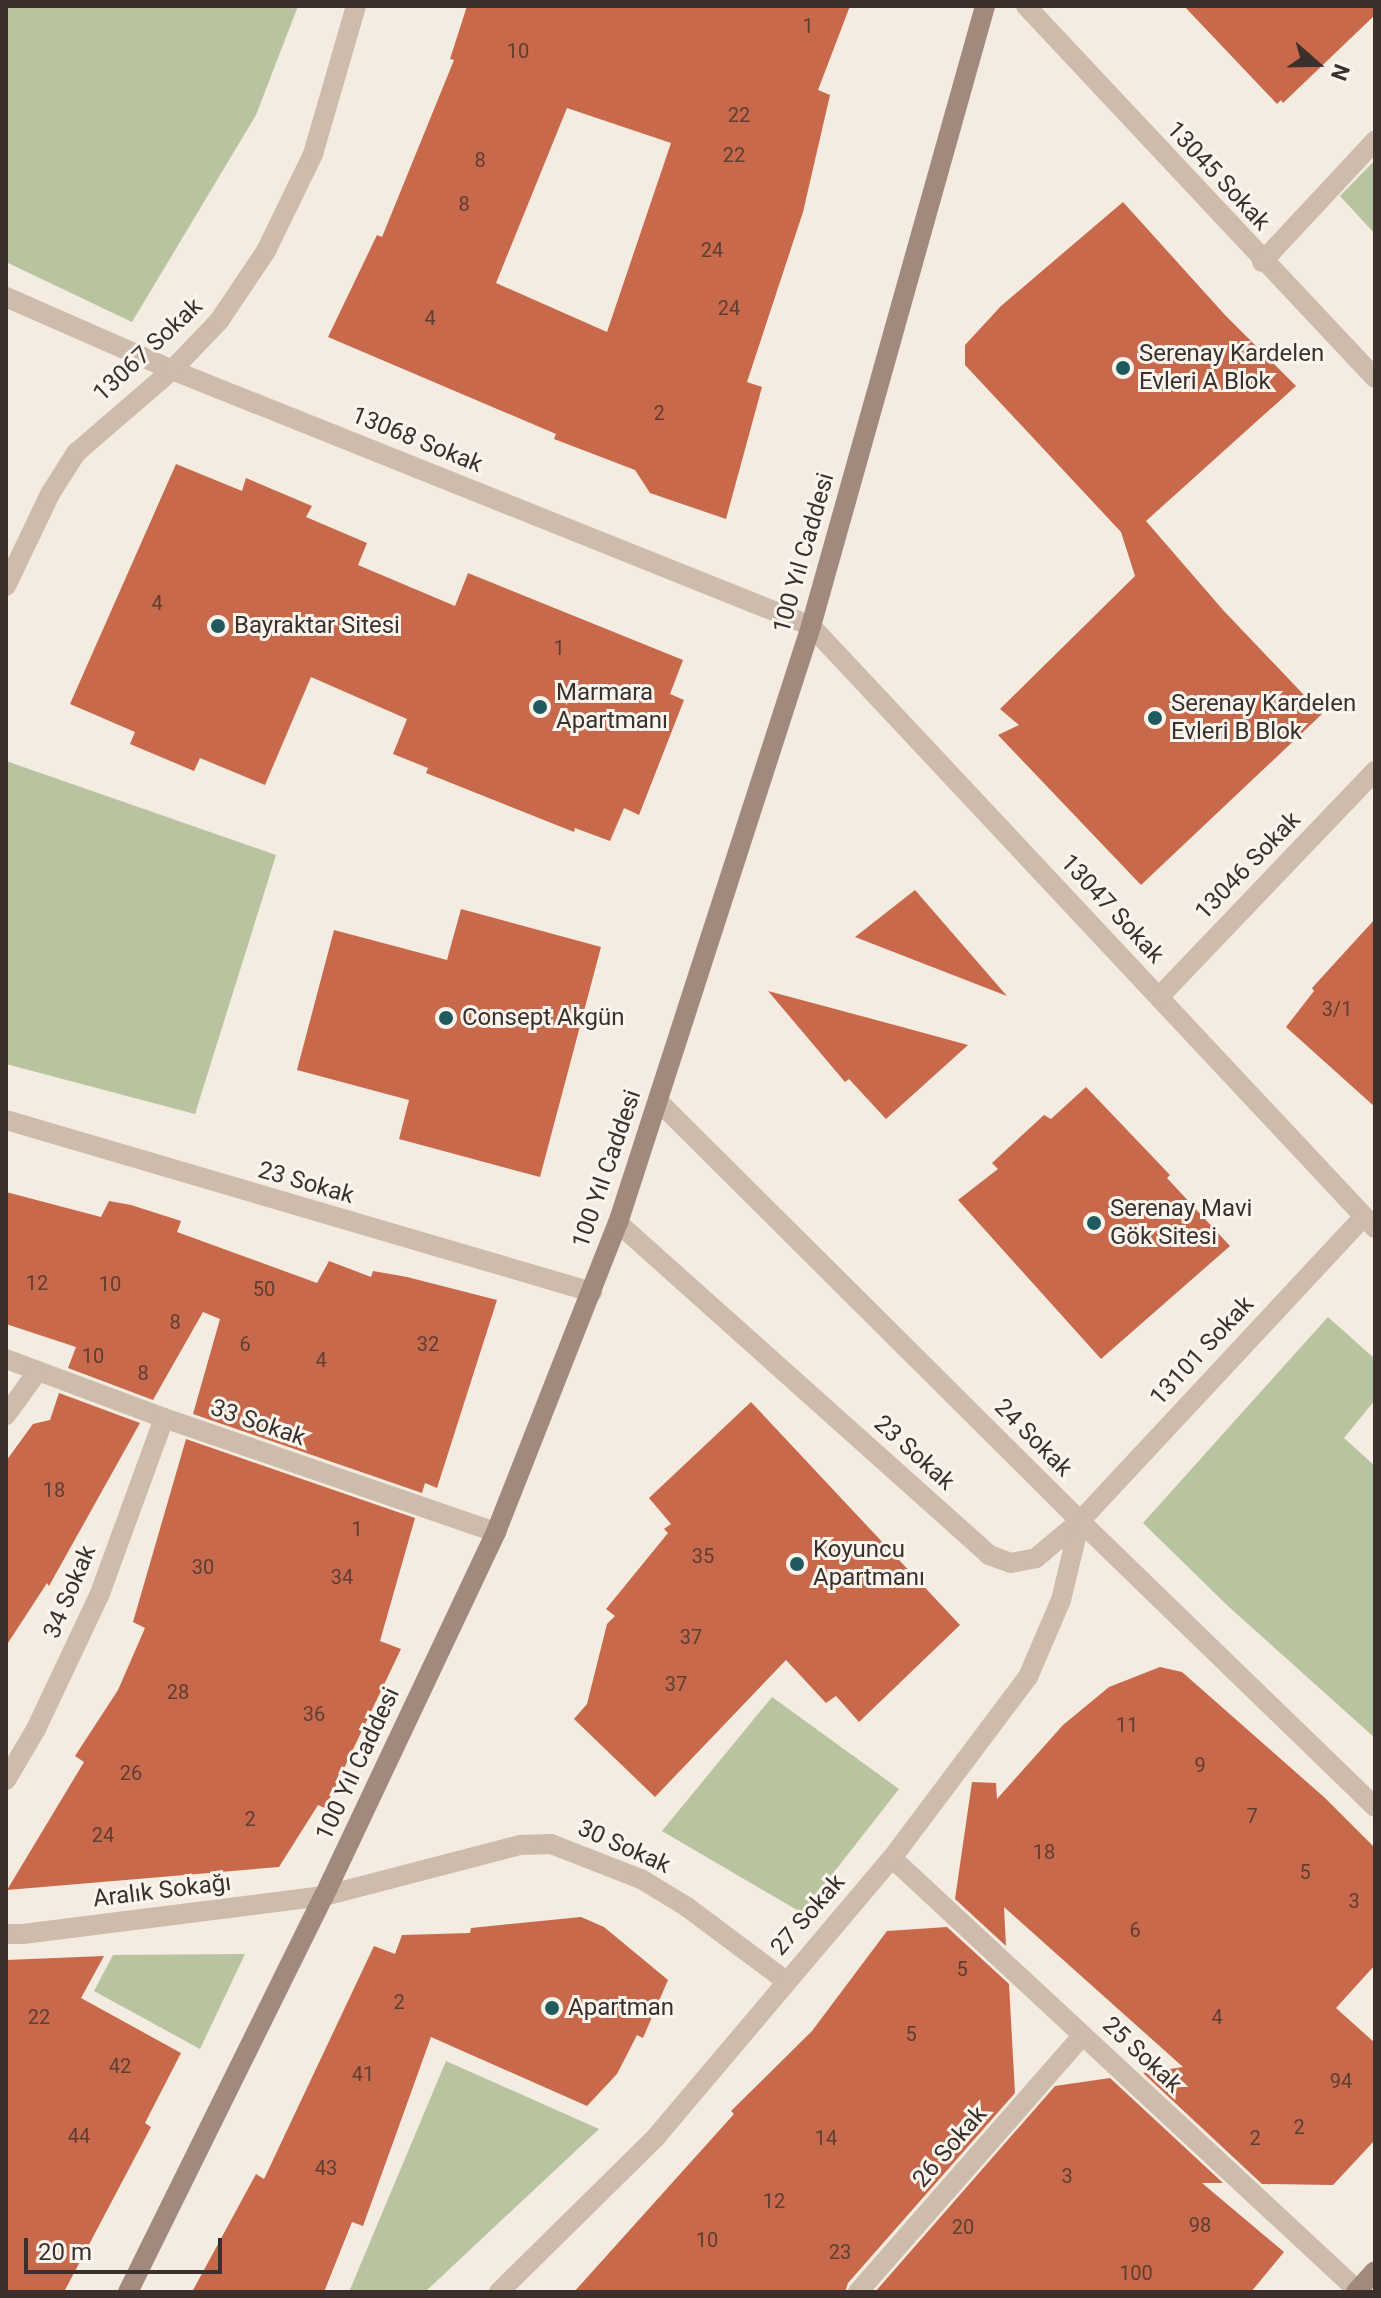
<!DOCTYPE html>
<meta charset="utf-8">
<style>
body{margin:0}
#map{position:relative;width:1381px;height:2298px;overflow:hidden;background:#f4ebe1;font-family:Roboto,sans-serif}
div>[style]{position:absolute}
.green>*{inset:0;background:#b8c4a0}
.building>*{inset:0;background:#c8694b}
.lane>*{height:20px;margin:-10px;padding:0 10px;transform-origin:10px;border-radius:10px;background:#cdbbac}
.street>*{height:20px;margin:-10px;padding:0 10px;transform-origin:10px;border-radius:10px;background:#cdbbac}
.secondary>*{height:20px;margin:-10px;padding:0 10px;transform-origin:10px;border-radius:10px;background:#a18a7d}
.dots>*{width:22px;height:22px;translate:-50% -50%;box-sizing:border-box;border:4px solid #fbf5ee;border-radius:50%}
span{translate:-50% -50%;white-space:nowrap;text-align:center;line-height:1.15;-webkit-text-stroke:6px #fbf5ee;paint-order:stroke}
.number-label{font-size:20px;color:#5e3e33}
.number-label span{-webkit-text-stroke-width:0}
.street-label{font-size:24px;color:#3b302b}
.poi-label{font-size:24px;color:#3b302b}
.left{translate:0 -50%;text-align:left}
.frame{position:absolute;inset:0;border:8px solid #3b302b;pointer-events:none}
.north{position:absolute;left:1277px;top:24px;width:80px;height:80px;-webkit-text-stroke:6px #fbf5ee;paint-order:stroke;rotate:110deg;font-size:22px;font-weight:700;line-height:32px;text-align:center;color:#3b302b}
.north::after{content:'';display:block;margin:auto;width:28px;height:36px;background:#3b302b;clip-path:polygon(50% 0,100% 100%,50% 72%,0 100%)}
.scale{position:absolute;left:24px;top:2238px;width:198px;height:36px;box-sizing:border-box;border:4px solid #3b302b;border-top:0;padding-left:10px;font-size:24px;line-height:28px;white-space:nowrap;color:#3b302b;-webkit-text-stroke:6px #fbf5ee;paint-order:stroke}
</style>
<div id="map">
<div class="green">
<i style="clip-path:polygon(6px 6px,298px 6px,256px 115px,132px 322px,6px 262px)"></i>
<i style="clip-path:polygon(1375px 160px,1375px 234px,1340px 196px)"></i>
<i style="clip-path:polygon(6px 761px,276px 855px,195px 1114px,6px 1064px)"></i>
<i style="clip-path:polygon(1328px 1317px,1375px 1359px,1375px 1400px,1344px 1438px,1375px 1466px,1375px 1738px,1229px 1607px,1143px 1523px)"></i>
<i style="clip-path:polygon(772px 1697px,899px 1789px,802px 1913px,662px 1831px)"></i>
<i style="clip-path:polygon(245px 1954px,200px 2049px,94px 1991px,113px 1955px)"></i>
<i style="clip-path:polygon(446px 2061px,599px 2129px,425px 2292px,349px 2292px)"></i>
</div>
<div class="building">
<i style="clip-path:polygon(evenodd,467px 6px,850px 6px,818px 90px,830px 95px,803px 212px,747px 382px,762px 387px,726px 519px,650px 493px,635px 470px,554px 439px,556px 434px,328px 337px,377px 235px,382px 237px,454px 60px,450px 59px,467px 6px,567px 108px,671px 143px,607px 332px,496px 283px,567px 108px)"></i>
<i style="clip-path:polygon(1184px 6px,1375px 6px,1375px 15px,1283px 103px,1281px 100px,1277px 104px)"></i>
<i style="clip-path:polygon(1123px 202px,1225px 315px,1296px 386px,1146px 521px,1223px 610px,1322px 714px,1141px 885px,998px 735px,1019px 725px,1000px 709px,1135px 576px,1121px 532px,965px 365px,965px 345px,1001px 306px)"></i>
<i style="clip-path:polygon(176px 464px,242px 491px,246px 478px,312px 506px,306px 517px,367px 543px,358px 565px,455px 606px,468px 573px,683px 660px,670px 694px,684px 700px,639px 815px,624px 808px,610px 841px,575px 828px,574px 832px,426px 773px,428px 768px,393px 754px,407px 719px,311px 677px,265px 785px,200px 758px,194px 771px,130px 744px,135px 732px,70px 704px)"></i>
<i style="clip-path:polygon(915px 890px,1007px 996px,855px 937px)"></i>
<i style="clip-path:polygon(461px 909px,601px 947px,540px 1177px,399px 1139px,409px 1100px,297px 1070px,334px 930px,447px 960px)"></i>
<i style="clip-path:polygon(1375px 919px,1375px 1107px,1286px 1027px,1314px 991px,1312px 988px)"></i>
<i style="clip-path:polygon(768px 991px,891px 1024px,968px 1045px,886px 1119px,849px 1079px,845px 1082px)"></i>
<i style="clip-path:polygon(1086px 1087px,1170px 1175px,1167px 1178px,1230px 1246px,1101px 1359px,958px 1200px,998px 1169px,992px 1163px,1044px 1115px,1051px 1119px)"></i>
<i style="clip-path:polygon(6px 1192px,101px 1217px,109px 1201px,131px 1205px,181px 1221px,177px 1232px,317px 1283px,329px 1261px,371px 1277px,373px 1271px,407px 1277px,497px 1300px,437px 1488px,425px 1483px,422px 1493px,193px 1414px,220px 1319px,203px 1312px,153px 1400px,68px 1368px,76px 1347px,6px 1324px)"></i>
<i style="clip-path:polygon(59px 1393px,140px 1423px,49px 1586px,47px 1583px,6px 1646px,6px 1461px,33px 1424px,50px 1420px)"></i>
<i style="clip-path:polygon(751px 1402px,960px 1625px,859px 1722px,836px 1696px,826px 1703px,786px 1660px,655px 1797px,574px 1719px,587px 1704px,607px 1624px,615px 1616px,606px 1609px,668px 1533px,664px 1529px,671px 1524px,649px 1498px)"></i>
<i style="clip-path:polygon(186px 1439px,415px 1518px,380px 1641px,401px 1649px,325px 1808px,318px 1805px,279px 1867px,7px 1890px,84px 1762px,75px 1756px,118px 1690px,145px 1628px,133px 1622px)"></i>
<i style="clip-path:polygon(1160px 1667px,1182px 1672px,1325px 1798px,1375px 1848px,1375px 1965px,1336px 2008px,1375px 2043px,1375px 2140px,1333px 2185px,1262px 2184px,1143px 2073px,1183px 2067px,1004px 1907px,1006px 1946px,955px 1899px,972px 1782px,996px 1783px,997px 1799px,1063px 1725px,1109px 1687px)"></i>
<i style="clip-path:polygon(581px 1917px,604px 1927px,668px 1980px,643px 2038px,637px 2035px,617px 2074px,587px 2106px,431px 2037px,363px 2226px,352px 2222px,324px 2292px,192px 2292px,256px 2174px,264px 2179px,374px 1946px,395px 1954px,402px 1935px,470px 1933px,471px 1928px)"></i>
<i style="clip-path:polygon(947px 1927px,1009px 1984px,1015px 2093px,848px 2283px,845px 2292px,574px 2292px,734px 2114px,731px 2111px,812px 2031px,887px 1931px)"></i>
<i style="clip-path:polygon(104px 1956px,81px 1998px,181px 2053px,145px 2123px,151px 2127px,64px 2292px,6px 2292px,6px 1960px)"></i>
<i style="clip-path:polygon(1110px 2078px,1223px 2183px,1202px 2183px,1284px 2252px,1251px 2292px,875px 2292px,1055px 2086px)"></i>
</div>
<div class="lane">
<i style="left:1026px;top:6px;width:510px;rotate:46.83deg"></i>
<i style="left:1262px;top:262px;width:166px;rotate:-47deg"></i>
<i style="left:811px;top:626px;width:825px;rotate:46.87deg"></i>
<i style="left:1159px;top:997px;width:313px;rotate:-46.3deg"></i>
<i style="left:618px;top:1223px;width:498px;rotate:41.8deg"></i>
<i style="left:989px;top:1555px;width:23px;rotate:20deg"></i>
<i style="left:1011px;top:1563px;width:25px;rotate:-11deg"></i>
<i style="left:1036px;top:1558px;width:57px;rotate:-40.1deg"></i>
<i style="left:1080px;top:1521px;width:415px;rotate:-47deg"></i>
<i style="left:6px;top:1359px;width:169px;rotate:20.5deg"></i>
<i style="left:164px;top:1418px;width:351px;rotate:19deg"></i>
<i style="left:6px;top:1415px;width:54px;rotate:-54deg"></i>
<i style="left:6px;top:1780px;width:59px;rotate:-59.5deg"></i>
<i style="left:36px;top:1729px;width:147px;rotate:-64.7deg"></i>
<i style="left:99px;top:1596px;width:189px;rotate:-69.9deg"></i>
<i style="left:892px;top:1858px;width:635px;rotate:42.89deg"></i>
<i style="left:6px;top:1934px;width:17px"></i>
<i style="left:23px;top:1934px;width:303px;rotate:-7.2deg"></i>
<i style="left:324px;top:1896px;width:203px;rotate:-14.6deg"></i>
<i style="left:520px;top:1845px;width:31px;rotate:-2deg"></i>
<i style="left:551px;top:1844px;width:97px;rotate:21.3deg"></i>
<i style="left:641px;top:1879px;width:54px;rotate:31.3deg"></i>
<i style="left:687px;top:1907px;width:124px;rotate:36.8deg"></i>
<i style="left:499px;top:2292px;width:221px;rotate:-44.6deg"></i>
<i style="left:656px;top:2137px;width:365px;rotate:-49.8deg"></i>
<i style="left:892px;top:1858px;width:226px;rotate:-53.1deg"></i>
<i style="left:1028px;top:1677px;width:84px;rotate:-66.8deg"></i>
<i style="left:1061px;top:1600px;width:81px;rotate:-76.5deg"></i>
<i style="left:858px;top:2292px;width:340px;rotate:-48.8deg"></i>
</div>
<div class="street">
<i style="left:6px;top:297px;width:181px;rotate:23.7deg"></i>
<i style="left:172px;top:370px;width:688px;rotate:21.83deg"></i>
<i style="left:6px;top:586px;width:102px;rotate:-64.4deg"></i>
<i style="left:50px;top:494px;width:49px;rotate:-57.6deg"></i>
<i style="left:76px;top:453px;width:127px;rotate:-40.8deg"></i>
<i style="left:172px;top:370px;width:68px;rotate:-46.2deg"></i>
<i style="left:219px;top:321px;width:84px;rotate:-56.1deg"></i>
<i style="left:266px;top:251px;width:108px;rotate:-64.1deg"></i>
<i style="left:313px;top:154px;width:154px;rotate:-73.8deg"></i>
<i style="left:658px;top:1101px;width:595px;rotate:44.86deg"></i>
<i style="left:1080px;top:1521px;width:411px;rotate:44.1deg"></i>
<i style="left:6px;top:1120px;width:611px;rotate:16.36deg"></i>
</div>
<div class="secondary">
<i style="left:128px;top:2292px;width:442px;rotate:-63.7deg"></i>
<i style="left:324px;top:1896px;width:403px;rotate:-64.7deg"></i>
<i style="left:496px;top:1532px;width:332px;rotate:-68.5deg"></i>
<i style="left:618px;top:1223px;width:627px;rotate:-72.08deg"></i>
<i style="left:811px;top:626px;width:644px;rotate:-74.32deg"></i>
<i style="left:1356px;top:2292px;width:28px;rotate:-48deg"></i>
</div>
<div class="dots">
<i style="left:1123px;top:368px;background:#1f5a5e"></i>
<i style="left:218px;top:626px;background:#1f5a5e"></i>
<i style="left:540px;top:707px;background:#1f5a5e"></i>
<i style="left:1155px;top:718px;background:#1f5a5e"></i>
<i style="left:446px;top:1018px;background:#1f5a5e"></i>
<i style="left:1094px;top:1223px;background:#1f5a5e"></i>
<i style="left:797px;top:1564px;background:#1f5a5e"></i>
<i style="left:552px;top:2008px;background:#1f5a5e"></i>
</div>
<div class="number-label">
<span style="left:808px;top:26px">1</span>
<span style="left:518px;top:51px">10</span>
<span style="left:739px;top:115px">22</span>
<span style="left:734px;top:155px">22</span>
<span style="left:480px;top:160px">8</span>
<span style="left:464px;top:204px">8</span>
<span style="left:712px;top:250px">24</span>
<span style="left:729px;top:308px">24</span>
<span style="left:430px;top:318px">4</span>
<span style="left:659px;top:413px">2</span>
<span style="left:157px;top:603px">4</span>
<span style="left:559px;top:648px">1</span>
<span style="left:1337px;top:1009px">3/1</span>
<span style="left:37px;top:1283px">12</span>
<span style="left:110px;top:1284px">10</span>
<span style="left:264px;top:1289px">50</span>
<span style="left:175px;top:1322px">8</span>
<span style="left:245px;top:1344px">6</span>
<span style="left:428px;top:1344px">32</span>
<span style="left:93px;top:1356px">10</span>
<span style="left:321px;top:1360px">4</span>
<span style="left:143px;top:1373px">8</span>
<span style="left:54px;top:1490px">18</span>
<span style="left:357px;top:1529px">1</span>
<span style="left:703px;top:1556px">35</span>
<span style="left:203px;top:1567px">30</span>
<span style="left:342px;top:1577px">34</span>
<span style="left:691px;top:1637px">37</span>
<span style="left:676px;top:1684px">37</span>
<span style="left:178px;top:1692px">28</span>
<span style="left:314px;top:1714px">36</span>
<span style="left:1127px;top:1725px">11</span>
<span style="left:1200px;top:1765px">9</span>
<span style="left:131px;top:1773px">26</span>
<span style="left:1252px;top:1816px">7</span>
<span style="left:250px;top:1819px">2</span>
<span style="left:103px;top:1835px">24</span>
<span style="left:1044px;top:1852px">18</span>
<span style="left:1305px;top:1872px">5</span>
<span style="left:1354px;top:1901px">3</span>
<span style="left:1135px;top:1930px">6</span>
<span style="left:962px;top:1969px">5</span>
<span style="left:399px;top:2002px">2</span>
<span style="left:39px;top:2017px">22</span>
<span style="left:1217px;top:2017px">4</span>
<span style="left:911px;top:2034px">5</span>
<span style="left:120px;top:2066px">42</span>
<span style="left:363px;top:2074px">41</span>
<span style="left:1341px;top:2081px">94</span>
<span style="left:1299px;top:2127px">2</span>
<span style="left:79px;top:2136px">44</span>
<span style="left:826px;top:2138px">14</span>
<span style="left:1255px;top:2138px">2</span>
<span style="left:326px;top:2168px">43</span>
<span style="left:1067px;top:2176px">3</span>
<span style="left:774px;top:2201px">12</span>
<span style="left:1200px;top:2225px">98</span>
<span style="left:963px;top:2227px">20</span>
<span style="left:707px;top:2240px">10</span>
<span style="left:840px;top:2252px">23</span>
<span style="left:1136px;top:2273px">100</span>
</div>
<div class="street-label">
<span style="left:1218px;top:176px;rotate:47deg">13045 Sokak</span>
<span style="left:148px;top:350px;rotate:-43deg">13067 Sokak</span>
<span style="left:417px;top:440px;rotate:22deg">13068 Sokak</span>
<span style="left:804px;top:553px;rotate:-74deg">100 Yıl Caddesi</span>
<span style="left:1248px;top:866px;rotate:-46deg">13046 Sokak</span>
<span style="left:1112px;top:909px;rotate:47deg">13047 Sokak</span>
<span style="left:607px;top:1169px;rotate:-71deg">100 Yıl Caddesi</span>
<span style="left:306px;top:1183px;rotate:16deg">23 Sokak</span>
<span style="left:1202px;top:1351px;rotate:-47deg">13101 Sokak</span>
<span style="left:258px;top:1423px;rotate:19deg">33 Sokak</span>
<span style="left:1033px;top:1438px;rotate:45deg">24 Sokak</span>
<span style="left:914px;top:1453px;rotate:42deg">23 Sokak</span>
<span style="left:70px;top:1592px;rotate:-67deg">34 Sokak</span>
<span style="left:358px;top:1764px;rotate:-65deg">100 Yıl Caddesi</span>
<span style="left:624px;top:1847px;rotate:24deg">30 Sokak</span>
<span style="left:162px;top:1891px;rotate:-7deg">Aralık Sokağı</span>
<span style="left:808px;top:1915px;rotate:-49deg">27 Sokak</span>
<span style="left:1142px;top:2055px;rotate:43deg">25 Sokak</span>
<span style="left:950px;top:2147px;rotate:-49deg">26 Sokak</span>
</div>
<div class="poi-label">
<span class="left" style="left:1139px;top:368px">Serenay Kardelen<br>Evleri A Blok</span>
<span class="left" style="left:234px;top:626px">Bayraktar Sitesi</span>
<span class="left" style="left:556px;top:707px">Marmara<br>Apartmanı</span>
<span class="left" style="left:1171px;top:718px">Serenay Kardelen<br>Evleri B Blok</span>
<span class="left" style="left:462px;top:1018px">Consept Akgün</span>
<span class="left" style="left:1110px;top:1223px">Serenay Mavi<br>Gök Sitesi</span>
<span class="left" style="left:813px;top:1564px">Koyuncu<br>Apartmanı</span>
<span class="left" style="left:568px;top:2008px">Apartman</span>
</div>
<div class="frame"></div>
<div class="north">N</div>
<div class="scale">20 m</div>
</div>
